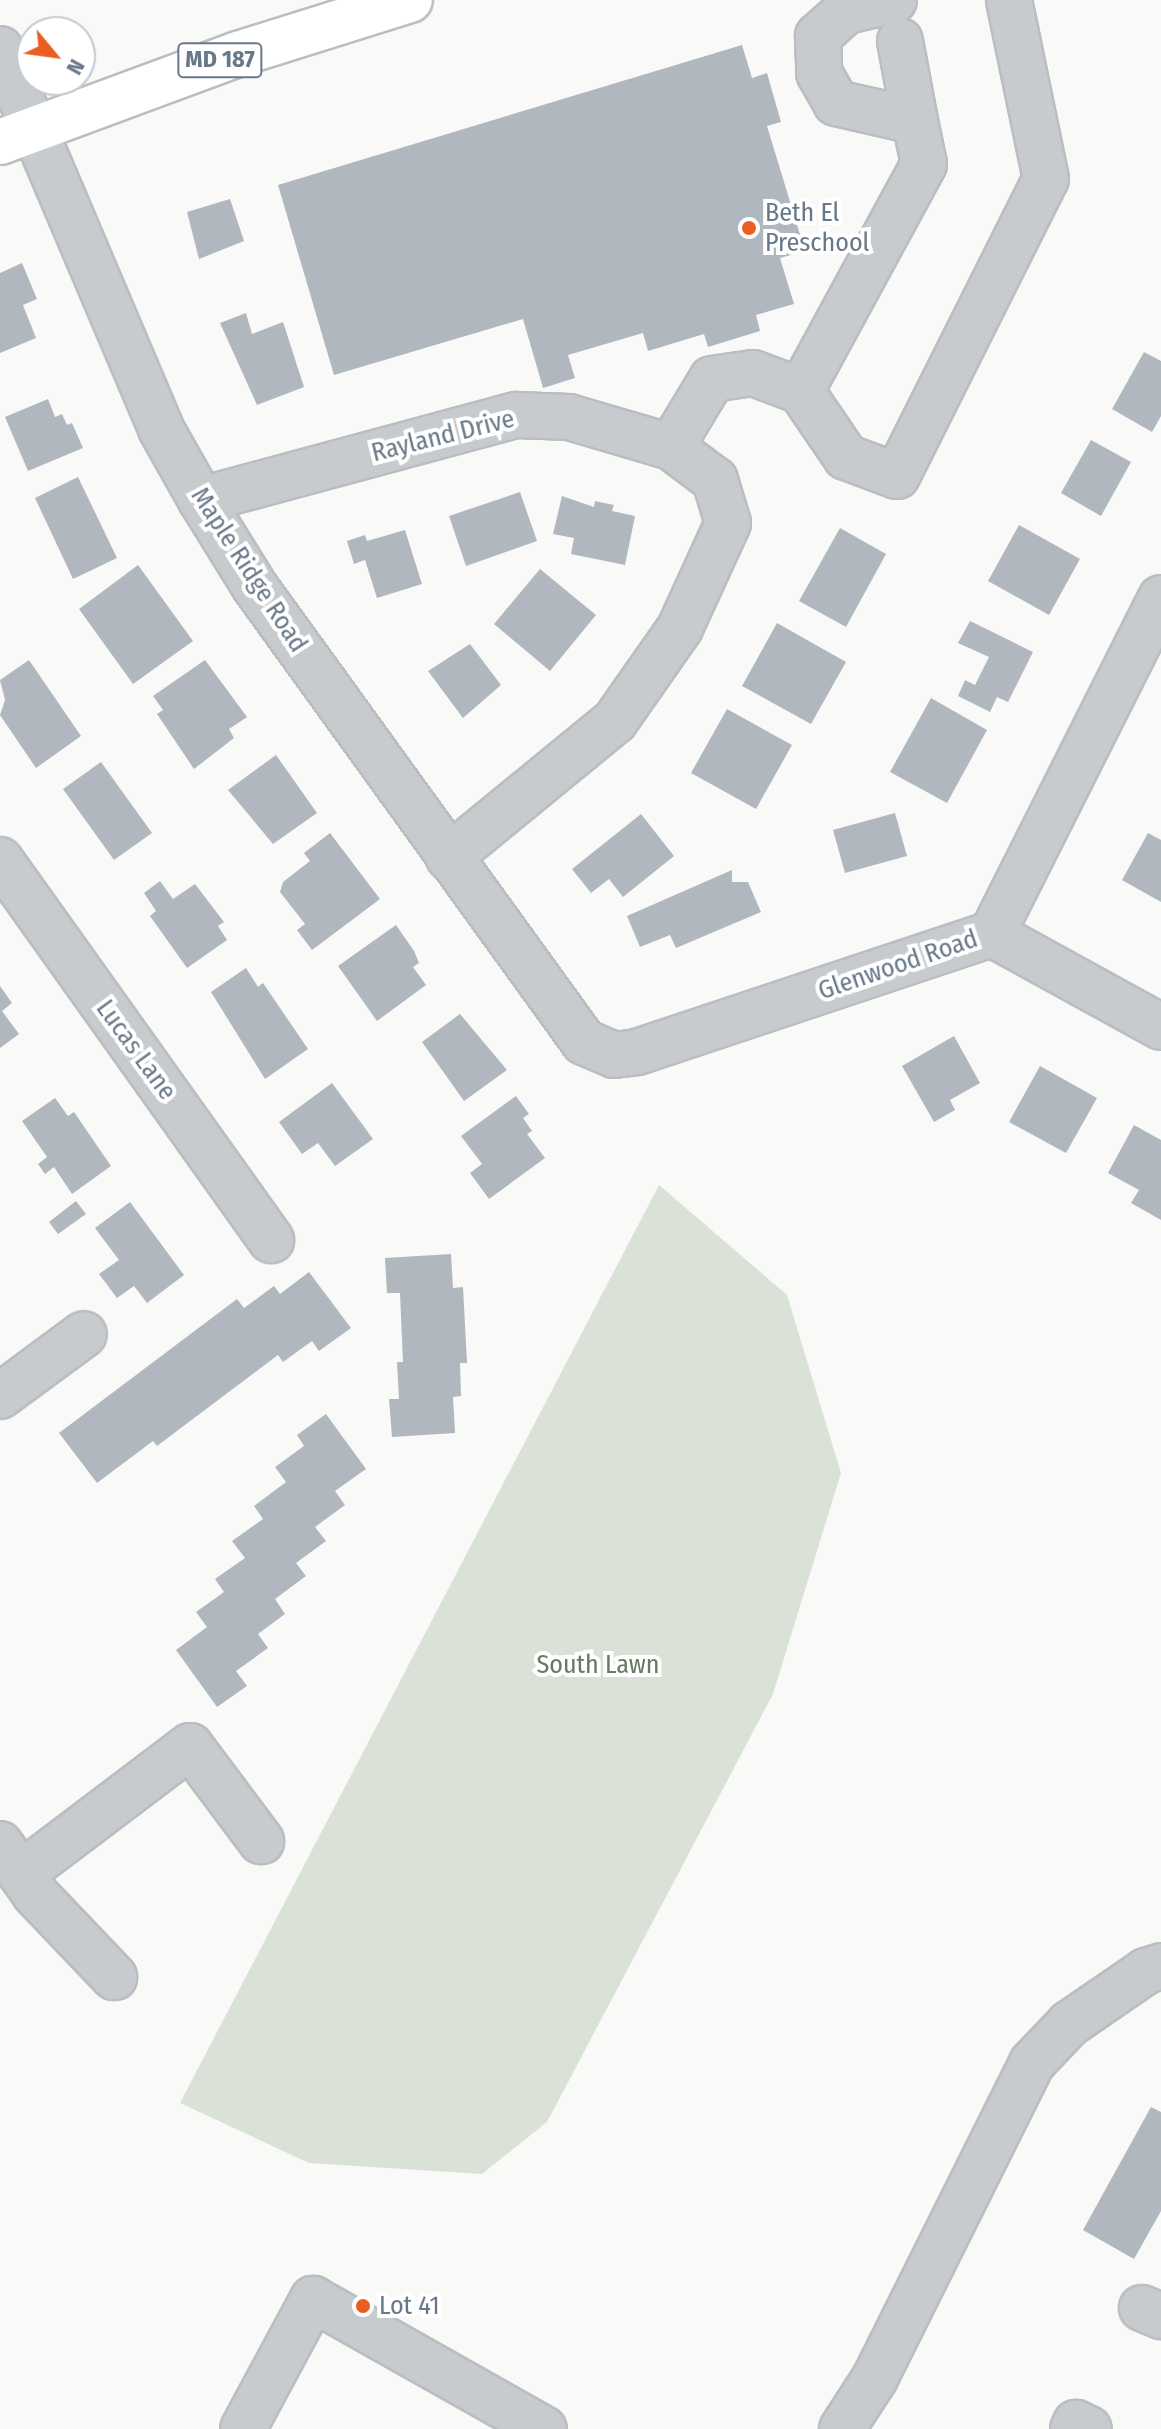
<!DOCTYPE html>
<style>
body{margin:0}
#map{position:relative;width:1161px;height:2429px;overflow:hidden;background:#f9f9f7;font-family:"Fira Sans Condensed",sans-serif}
div>[style]{position:absolute}
.green>*{inset:0;background:#dae1d7}
.building>*{inset:0;background:#b0b7be}
.roads{filter:drop-shadow(2px 0 #babec2) drop-shadow(-2px 0 #babec2) drop-shadow(0 2px #babec2) drop-shadow(0 -2px #babec2)}
.minor>*{height:44px;margin:-22px;padding:0 22px;transform-origin:22px;border-radius:22px;background:#c7cbce}
.major>*{height:44px;margin:-22px;padding:0 22px;transform-origin:22px;border-radius:22px;background:#fff}
.dots>*{width:22px;height:22px;translate:-50% -50%;box-sizing:border-box;border:4px solid #fff;border-radius:50%}
span{translate:-50% -50%;white-space:nowrap;text-align:center;line-height:1.15;-webkit-text-stroke:8px #fff;paint-order:stroke}
.shield-label span{padding:2px 6px;background:#fff;border:2px solid;border-radius:6px;-webkit-text-stroke-width:0}
.shield-label{font-size:24px;color:#677889;font-weight:700}
.poi-label{font-size:26px;color:#677889}
.left{translate:0 -50%;text-align:left}
.street-label{font-size:26px;color:#677889}
.park-label{font-size:26px;color:#667a62}
.north{position:absolute;left:16px;top:16px;width:80px;height:80px;box-sizing:border-box;background:#fff;border:2px solid #c2c9d0;border-radius:50%;rotate:119deg;font-size:22px;font-weight:700;line-height:32px;text-align:center;color:#677889}
.north::after{content:'';display:block;margin:auto;width:28px;height:36px;background:#ec5d23;clip-path:polygon(50% 0,100% 100%,50% 72%,0 100%)}
</style>
<div id="map">
<div class="green">
<i style="clip-path:polygon(659px 1185px,787px 1295px,841px 1473px,773px 1694px,547px 2122px,482px 2174px,309px 2163px,180px 2103px)"></i>
</div>
<div class="building">
<i style="clip-path:polygon(742px 45px,752px 78px,767px 73px,781px 122px,767px 126px,805px 251px,780px 258px,794px 304px,756px 315px,760px 331px,708px 347px,704px 334px,648px 351px,643px 333px,568px 355px,575px 378px,543px 388px,523px 319px,334px 375px,278px 185px)"></i>
<i style="clip-path:polygon(230px 199px,244px 241px,199px 259px,187px 212px)"></i>
<i style="clip-path:polygon(22px 263px,37px 299px,23px 305px,36px 338px,0 353px,0 273px)"></i>
<i style="clip-path:polygon(246px 313px,252px 334px,283px 322px,304px 387px,257px 405px,220px 323px)"></i>
<i style="clip-path:polygon(1144px 352px,1161px 361px,1161px 416px,1152px 432px,1112px 409px)"></i>
<i style="clip-path:polygon(48px 399px,55px 417px,62px 414px,67px 425px,72px 423px,83px 448px,28px 471px,5px 417px)"></i>
<i style="clip-path:polygon(1091px 440px,1131px 462px,1101px 516px,1061px 493px)"></i>
<i style="clip-path:polygon(78px 477px,117px 558px,73px 579px,35px 498px)"></i>
<i style="clip-path:polygon(520px 492px,537px 541px,466px 566px,449px 516px)"></i>
<i style="clip-path:polygon(562px 496px,594px 507px,595px 501px,614px 505px,612px 511px,635px 516px,625px 565px,571px 554px,574px 538px,553px 534px)"></i>
<i style="clip-path:polygon(1019px 525px,1080px 559px,1049px 615px,988px 581px)"></i>
<i style="clip-path:polygon(840px 528px,886px 554px,846px 627px,799px 601px)"></i>
<i style="clip-path:polygon(405px 530px,422px 584px,377px 598px,365px 560px,354px 564px,347px 541px,365px 535px,367px 541px)"></i>
<i style="clip-path:polygon(138px 565px,193px 641px,133px 684px,79px 609px)"></i>
<i style="clip-path:polygon(540px 569px,596px 615px,550px 671px,494px 624px)"></i>
<i style="clip-path:polygon(970px 621px,1033px 652px,1008px 702px,997px 697px,990px 712px,958px 696px,965px 680px,975px 685px,989px 657px,958px 643px)"></i>
<i style="clip-path:polygon(777px 623px,846px 662px,811px 724px,742px 686px)"></i>
<i style="clip-path:polygon(470px 644px,501px 685px,463px 718px,428px 671px)"></i>
<i style="clip-path:polygon(29px 660px,81px 736px,36px 768px,0 715px,5px 700px,0 680px)"></i>
<i style="clip-path:polygon(205px 660px,247px 717px,229px 729px,234px 738px,194px 769px,157px 714px,163px 710px,153px 696px)"></i>
<i style="clip-path:polygon(931px 698px,987px 730px,947px 803px,890px 772px)"></i>
<i style="clip-path:polygon(727px 709px,792px 745px,756px 809px,691px 773px)"></i>
<i style="clip-path:polygon(276px 755px,317px 813px,273px 844px,228px 790px)"></i>
<i style="clip-path:polygon(101px 762px,152px 833px,114px 860px,63px 789px)"></i>
<i style="clip-path:polygon(895px 813px,907px 856px,845px 873px,833px 830px)"></i>
<i style="clip-path:polygon(641px 814px,674px 856px,623px 897px,609px 879px,591px 893px,572px 869px)"></i>
<i style="clip-path:polygon(330px 833px,380px 899px,312px 950px,297px 930px,305px 924px,280px 892px,283px 882px,310px 861px,304px 853px)"></i>
<i style="clip-path:polygon(1148px 833px,1161px 840px,1161px 902px,1122px 880px)"></i>
<i style="clip-path:polygon(732px 870px,732px 882px,748px 882px,761px 912px,676px 948px,670px 935px,640px 947px,627px 916px)"></i>
<i style="clip-path:polygon(160px 881px,173px 899px,195px 884px,224px 922px,218px 926px,227px 940px,187px 968px,150px 916px,156px 911px,144px 893px)"></i>
<i style="clip-path:polygon(396px 925px,414px 951px,419px 963px,413px 967px,426px 985px,377px 1021px,338px 966px)"></i>
<i style="clip-path:polygon(246px 968px,258px 987px,263px 983px,308px 1049px,265px 1079px,211px 992px)"></i>
<i style="clip-path:polygon(0 986px,12px 1003px,2px 1011px,19px 1034px,0 1048px)"></i>
<i style="clip-path:polygon(460px 1014px,507px 1070px,464px 1101px,422px 1042px)"></i>
<i style="clip-path:polygon(954px 1036px,980px 1083px,950px 1100px,955px 1110px,934px 1122px,902px 1066px)"></i>
<i style="clip-path:polygon(1040px 1066px,1097px 1098px,1066px 1153px,1009px 1122px)"></i>
<i style="clip-path:polygon(332px 1083px,373px 1139px,335px 1166px,318px 1143px,302px 1154px,279px 1122px)"></i>
<i style="clip-path:polygon(516px 1096px,529px 1114px,523px 1118px,532px 1131px,527px 1134px,545px 1158px,489px 1199px,470px 1173px,482px 1164px,461px 1136px)"></i>
<i style="clip-path:polygon(55px 1098px,68px 1116px,74px 1112px,111px 1166px,72px 1194px,54px 1167px,45px 1174px,38px 1164px,47px 1157px,22px 1121px)"></i>
<i style="clip-path:polygon(1134px 1125px,1161px 1140px,1161px 1220px,1131px 1203px,1139px 1190px,1108px 1173px)"></i>
<i style="clip-path:polygon(76px 1201px,86px 1214px,58px 1234px,49px 1222px)"></i>
<i style="clip-path:polygon(130px 1202px,184px 1275px,147px 1303px,134px 1286px,117px 1298px,99px 1274px,119px 1260px,95px 1228px)"></i>
<i style="clip-path:polygon(451px 1254px,453px 1288px,463px 1287px,467px 1363px,460px 1363px,461px 1396px,453px 1397px,455px 1433px,392px 1437px,389px 1399px,399px 1399px,397px 1362px,403px 1362px,400px 1293px,387px 1293px,385px 1258px)"></i>
<i style="clip-path:polygon(309px 1272px,351px 1328px,319px 1351px,312px 1341px,283px 1362px,278px 1355px,157px 1446px,153px 1441px,97px 1483px,59px 1433px,237px 1299px,244px 1308px,274px 1286px,280px 1294px)"></i>
<i style="clip-path:polygon(326px 1414px,366px 1469px,335px 1491px,345px 1505px,315px 1527px,326px 1541px,296px 1563px,306px 1576px,275px 1599px,285px 1614px,258px 1634px,268px 1648px,236px 1671px,247px 1686px,217px 1707px,176px 1650px,207px 1627px,196px 1612px,224px 1592px,215px 1579px,245px 1558px,232px 1541px,263px 1519px,254px 1506px,286px 1482px,275px 1467px,304px 1446px,297px 1435px)"></i>
<i style="clip-path:polygon(1151px 2107px,1161px 2112px,1161px 2211px,1134px 2259px,1083px 2230px)"></i>
</div>
<div class="roads">
<div class="minor">
<i style="left:894px;top:0;width:49px;rotate:167.1deg"></i>
<i style="left:846px;top:11px;width:38px;rotate:138deg"></i>
<i style="left:818px;top:36px;width:37px;rotate:88deg"></i>
<i style="left:819px;top:73px;width:34px;rotate:60deg"></i>
<i style="left:836px;top:103px;width:81px;rotate:12.8deg"></i>
<i style="left:915px;top:121px;width:44px;rotate:78.2deg"></i>
<i style="left:924px;top:164px;width:258px;rotate:118.5deg"></i>
<i style="left:801px;top:391px;width:80px;rotate:55.7deg"></i>
<i style="left:846px;top:457px;width:54px;rotate:20.4deg"></i>
<i style="left:897px;top:476px;width:332px;rotate:-63.4deg"></i>
<i style="left:1046px;top:179px;width:183px;rotate:-101.7deg"></i>
<i style="left:900px;top:41px;width:81px;rotate:79.4deg"></i>
<i style="left:0;top:49px;width:413px;rotate:67deg"></i>
<i style="left:161px;top:429px;width:81px;rotate:60.6deg"></i>
<i style="left:201px;top:500px;width:102px;rotate:58.2deg"></i>
<i style="left:255px;top:587px;width:561px;rotate:54.13deg"></i>
<i style="left:584px;top:1042px;width:33px;rotate:23deg"></i>
<i style="left:614px;top:1055px;width:23px;rotate:-7deg"></i>
<i style="left:637px;top:1052px;width:374px;rotate:-18.4deg"></i>
<i style="left:992px;top:934px;width:376px;rotate:-63.3deg"></i>
<i style="left:671px;top:447px;width:79px;rotate:-58.9deg"></i>
<i style="left:712px;top:379px;width:41px;rotate:-8.3deg"></i>
<i style="left:753px;top:373px;width:51px;rotate:20.6deg"></i>
<i style="left:201px;top:500px;width:327px;rotate:-15.1deg"></i>
<i style="left:517px;top:415px;width:52px;rotate:2.2deg"></i>
<i style="left:569px;top:417px;width:106px;rotate:16.4deg"></i>
<i style="left:671px;top:447px;width:55px;rotate:36.9deg"></i>
<i style="left:715px;top:480px;width:45px;rotate:73.2deg"></i>
<i style="left:728px;top:523px;width:115px;rotate:114.6deg"></i>
<i style="left:680px;top:628px;width:113px;rotate:125deg"></i>
<i style="left:615px;top:721px;width:215px;rotate:140.7deg"></i>
<i style="left:0;top:860px;width:467px;rotate:54.5deg"></i>
<i style="left:992px;top:934px;width:193px;rotate:28.8deg"></i>
<i style="left:0;top:1396px;width:104px;rotate:-36.4deg"></i>
<i style="left:0;top:1844px;width:61px;rotate:55deg"></i>
<i style="left:35px;top:1894px;width:115px;rotate:46.4deg"></i>
<i style="left:21px;top:1874px;width:212px;rotate:-37.1deg"></i>
<i style="left:190px;top:1746px;width:119px;rotate:53.2deg"></i>
<i style="left:1142px;top:2308px;width:21px;rotate:23deg"></i>
<i style="left:243px;top:2429px;width:148px;rotate:-61.7deg"></i>
<i style="left:313px;top:2299px;width:265px;rotate:29.4deg"></i>
<i style="left:842px;top:2429px;width:61px;rotate:-57.1deg"></i>
<i style="left:875px;top:2378px;width:352px;rotate:-63.5deg"></i>
<i style="left:1032px;top:2063px;width:54px;rotate:-46.5deg"></i>
<i style="left:1069px;top:2024px;width:93px;rotate:-34.5deg"></i>
<i style="left:1146px;top:1971px;width:16px;rotate:-18deg"></i>
<i style="left:1073px;top:2429px;width:7px;rotate:-63deg"></i>
<i style="left:1076px;top:2423px;width:14px;rotate:25deg"></i>
</div>
<div class="major">
<i style="left:0;top:142px;width:254px;rotate:-20.3deg"></i>
<i style="left:238px;top:54px;width:180px;rotate:-17.4deg"></i>
</div>
</div>
<div class="dots">
<i style="left:749px;top:228px;background:#ec5d23"></i>
<i style="left:363px;top:2306px;background:#ec5d23"></i>
</div>
<div class="shield-label">
<span style="left:220px;top:60px">MD 187</span>
</div>
<div class="poi-label">
<span class="left" style="left:765px;top:228px">Beth El<br>Preschool</span>
<span class="left" style="left:379px;top:2306px">Lot 41</span>
</div>
<div class="street-label">
<span style="left:443px;top:436px;rotate:-14deg">Rayland Drive</span>
<span style="left:249px;top:570px;rotate:57deg">Maple Ridge Road</span>
<span style="left:898px;top:965px;rotate:-19deg">Glenwood Road</span>
<span style="left:136px;top:1050px;rotate:54deg">Lucas Lane</span>
</div>
<div class="park-label">
<span style="left:598px;top:1665px">South Lawn</span>
</div>
<div class="north">N</div>
</div>
